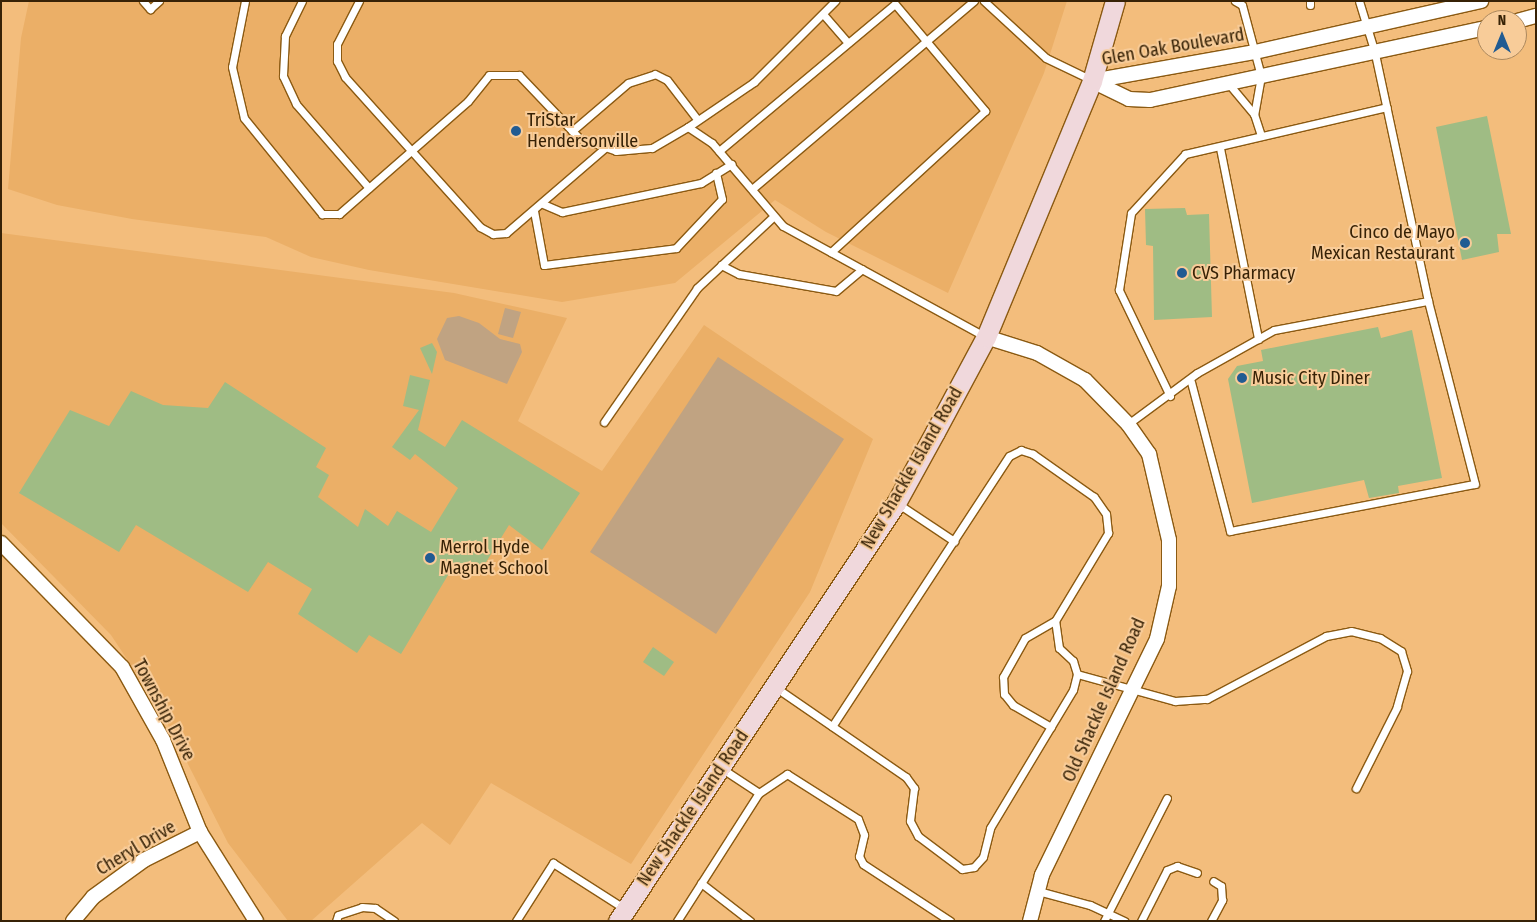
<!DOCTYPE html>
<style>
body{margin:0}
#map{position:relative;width:1537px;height:922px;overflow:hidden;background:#f3bd7c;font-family:"Fira Sans Condensed",sans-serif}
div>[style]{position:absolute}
.built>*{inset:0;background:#ebaf67}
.green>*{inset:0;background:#c0a382}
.building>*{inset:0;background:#9fbc84}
.roads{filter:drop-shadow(1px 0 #8b5a12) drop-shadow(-1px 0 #8b5a12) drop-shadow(0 1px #8b5a12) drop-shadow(0 -1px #8b5a12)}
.service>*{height:7px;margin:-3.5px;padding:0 3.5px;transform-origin:3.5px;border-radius:3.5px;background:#fff}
.minor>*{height:14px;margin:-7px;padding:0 7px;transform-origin:7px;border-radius:7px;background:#fff}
.secondary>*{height:19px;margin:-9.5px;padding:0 9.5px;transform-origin:9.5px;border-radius:9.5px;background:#f0d8dc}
.dots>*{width:14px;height:14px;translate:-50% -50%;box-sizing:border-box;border:2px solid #f8cc99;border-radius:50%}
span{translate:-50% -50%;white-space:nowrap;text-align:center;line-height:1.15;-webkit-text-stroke:4px #f8cc99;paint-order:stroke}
.street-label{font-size:18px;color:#372206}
.poi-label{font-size:18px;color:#372206}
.left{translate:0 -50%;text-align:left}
.right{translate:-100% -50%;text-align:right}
.frame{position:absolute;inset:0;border:2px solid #372206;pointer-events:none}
.north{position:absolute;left:1477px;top:10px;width:50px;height:50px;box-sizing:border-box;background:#f8cc99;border:1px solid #ab885e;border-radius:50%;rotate:0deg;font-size:14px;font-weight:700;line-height:20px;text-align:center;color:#372206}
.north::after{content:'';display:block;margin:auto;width:18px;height:22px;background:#215b92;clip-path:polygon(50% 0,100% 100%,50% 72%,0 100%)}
</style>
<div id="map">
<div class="built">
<i style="clip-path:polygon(29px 1px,1067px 1px,1044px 73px,948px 293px,826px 232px,775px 200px,675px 283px,562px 302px,369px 270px,311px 257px,266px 237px,132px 219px,57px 205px,8px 189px,21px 38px)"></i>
<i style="clip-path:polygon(1px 233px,454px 293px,567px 318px,518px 421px,602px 471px,704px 325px,873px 439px,810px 592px,631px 864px,491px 783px,450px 845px,422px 823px,311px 921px,288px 921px,228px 843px,160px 709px,111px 635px,1px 523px)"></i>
</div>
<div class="green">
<i style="clip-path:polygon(505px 308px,521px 312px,513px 338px,498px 334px)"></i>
<i style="clip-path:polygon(459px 316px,479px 323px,500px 339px,520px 344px,522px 352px,507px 384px,445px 360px,437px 339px,447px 318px)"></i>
<i style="clip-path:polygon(718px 357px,844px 439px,716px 634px,590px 552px)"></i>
</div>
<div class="building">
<i style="clip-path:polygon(1487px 116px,1511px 234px,1497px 234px,1499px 252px,1462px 260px,1436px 127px)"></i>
<i style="clip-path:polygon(1185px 208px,1187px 215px,1209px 214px,1212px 317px,1154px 320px,1153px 246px,1146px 245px,1145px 209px)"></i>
<i style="clip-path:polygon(1378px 327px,1381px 338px,1412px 330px,1442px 478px,1398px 486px,1399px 493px,1369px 498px,1364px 480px,1252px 503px,1228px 379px,1237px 366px,1263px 361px,1261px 350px)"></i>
<i style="clip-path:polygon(432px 343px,437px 352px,432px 374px,420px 348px)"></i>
<i style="clip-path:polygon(410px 375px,430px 380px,418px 430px,445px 447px,462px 420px,580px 493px,542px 550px,509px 525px,480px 572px,454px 565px,401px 654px,369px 635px,357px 653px,298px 614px,312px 589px,268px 562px,248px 592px,136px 525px,119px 552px,19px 493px,70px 410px,109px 426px,131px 391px,163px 405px,208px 408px,225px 382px,326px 448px,316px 467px,329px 475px,318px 497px,358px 527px,365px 509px,388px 526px,397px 511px,431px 532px,458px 488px,415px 454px,410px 460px,392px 447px,419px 410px,403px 406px)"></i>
<i style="clip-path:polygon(653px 647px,674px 662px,664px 676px,643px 662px)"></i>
</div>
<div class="roads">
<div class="service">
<i style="left:143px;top:1px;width:11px;rotate:49deg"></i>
<i style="left:150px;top:9px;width:12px;rotate:-42deg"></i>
<i style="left:245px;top:1px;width:67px;rotate:101.1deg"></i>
<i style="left:232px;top:67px;width:52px;rotate:76.8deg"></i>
<i style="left:244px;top:118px;width:124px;rotate:50.9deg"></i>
<i style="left:322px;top:214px;width:17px"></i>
<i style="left:339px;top:214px;width:171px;rotate:-41.2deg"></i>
<i style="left:468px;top:101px;width:33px;rotate:-51deg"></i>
<i style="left:489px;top:75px;width:30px"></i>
<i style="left:519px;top:75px;width:87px;rotate:46.4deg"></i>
<i style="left:579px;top:138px;width:39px;rotate:19deg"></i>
<i style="left:616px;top:151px;width:36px;rotate:-5deg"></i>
<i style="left:652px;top:148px;width:42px;rotate:-30.3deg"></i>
<i style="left:688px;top:127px;width:29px;rotate:34deg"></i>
<i style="left:712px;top:143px;width:109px;rotate:49.5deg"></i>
<i style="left:783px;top:226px;width:231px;rotate:28.7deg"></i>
<i style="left:302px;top:1px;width:39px;rotate:116deg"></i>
<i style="left:285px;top:36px;width:40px;rotate:92.9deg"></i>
<i style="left:283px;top:76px;width:31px;rotate:65deg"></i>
<i style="left:296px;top:104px;width:111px;rotate:49deg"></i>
<i style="left:359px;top:1px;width:48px;rotate:117.1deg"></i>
<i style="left:337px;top:44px;width:17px;rotate:90deg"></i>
<i style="left:337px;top:61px;width:18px;rotate:63deg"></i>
<i style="left:345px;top:77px;width:202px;rotate:48deg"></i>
<i style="left:480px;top:227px;width:15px;rotate:28deg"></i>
<i style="left:493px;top:234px;width:13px;rotate:-4deg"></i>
<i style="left:506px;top:233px;width:132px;rotate:-40.7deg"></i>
<i style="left:984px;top:1px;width:84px;rotate:42.6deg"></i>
<i style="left:1046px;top:58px;width:51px;rotate:25.6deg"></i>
<i style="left:1235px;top:1px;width:8px;rotate:30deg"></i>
<i style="left:1242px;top:5px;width:73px;rotate:75deg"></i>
<i style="left:1261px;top:76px;width:39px;rotate:100deg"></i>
<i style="left:1310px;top:5px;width:4px;rotate:-90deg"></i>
<i style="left:823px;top:14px;width:38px;rotate:49deg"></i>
<i style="left:1228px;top:83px;width:40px;rotate:50deg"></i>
<i style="left:1254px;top:114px;width:23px;rotate:72deg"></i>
<i style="left:688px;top:127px;width:80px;rotate:-34.3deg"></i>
<i style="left:754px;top:82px;width:115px;rotate:-45deg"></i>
<i style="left:572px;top:131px;width:74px;rotate:-40.6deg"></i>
<i style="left:628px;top:83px;width:28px;rotate:-18deg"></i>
<i style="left:655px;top:74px;width:13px;rotate:27deg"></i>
<i style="left:667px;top:80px;width:49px;rotate:52.4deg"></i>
<i style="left:1220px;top:148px;width:195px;rotate:78.7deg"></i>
<i style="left:719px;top:151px;width:229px;rotate:-39.9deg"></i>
<i style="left:895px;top:4px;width:140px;rotate:49.9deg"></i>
<i style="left:985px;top:111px;width:209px;rotate:137.5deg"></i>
<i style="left:752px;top:189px;width:291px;rotate:-40.3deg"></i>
<i style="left:543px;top:204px;width:21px;rotate:23deg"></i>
<i style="left:562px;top:212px;width:142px;rotate:-11.8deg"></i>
<i style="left:701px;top:183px;width:36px;rotate:-32deg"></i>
<i style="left:534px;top:211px;width:55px;rotate:79.5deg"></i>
<i style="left:544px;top:265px;width:133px;rotate:-7.3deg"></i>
<i style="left:676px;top:248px;width:67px;rotate:-46.8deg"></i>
<i style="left:722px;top:199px;width:27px;rotate:-103deg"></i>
<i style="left:721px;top:265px;width:20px;rotate:27deg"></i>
<i style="left:739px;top:274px;width:98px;rotate:9.9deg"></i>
<i style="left:836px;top:291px;width:34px;rotate:-40deg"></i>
<i style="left:1191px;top:382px;width:154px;rotate:75.3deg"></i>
<i style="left:1230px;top:531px;width:249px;rotate:-10.9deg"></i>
<i style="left:1475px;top:484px;width:189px;rotate:-104.4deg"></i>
<i style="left:1170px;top:396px;width:118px;rotate:-115.7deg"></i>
<i style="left:1119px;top:290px;width:78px;rotate:-81.1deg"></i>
<i style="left:1131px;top:213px;width:80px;rotate:-47.5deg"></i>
<i style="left:1185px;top:154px;width:207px;rotate:-13.1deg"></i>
<i style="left:604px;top:422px;width:163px;rotate:-55.2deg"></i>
<i style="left:697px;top:288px;width:105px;rotate:-43.1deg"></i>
<i style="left:1128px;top:424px;width:86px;rotate:-36.5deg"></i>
<i style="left:1197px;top:373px;width:88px;rotate:-29.2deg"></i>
<i style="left:1274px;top:330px;width:157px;rotate:-10.7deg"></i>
<i style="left:1428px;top:301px;width:254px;rotate:-102.1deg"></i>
<i style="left:1375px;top:53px;width:54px;rotate:-107.1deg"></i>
<i style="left:897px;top:503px;width:69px;rotate:33.7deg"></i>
<i style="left:1077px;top:674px;width:102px;rotate:15.4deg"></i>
<i style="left:1175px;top:701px;width:32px;rotate:-4deg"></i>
<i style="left:1207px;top:699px;width:135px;rotate:-27.9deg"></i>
<i style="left:1326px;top:636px;width:25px;rotate:-11deg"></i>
<i style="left:1351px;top:631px;width:30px;rotate:14deg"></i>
<i style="left:1380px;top:638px;width:25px;rotate:32deg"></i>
<i style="left:1401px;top:651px;width:21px;rotate:73deg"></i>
<i style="left:1407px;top:671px;width:37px;rotate:106deg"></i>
<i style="left:1397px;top:707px;width:91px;rotate:116.8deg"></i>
<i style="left:775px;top:687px;width:159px;rotate:34.5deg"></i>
<i style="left:906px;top:777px;width:14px;rotate:54deg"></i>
<i style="left:914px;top:788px;width:33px;rotate:97deg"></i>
<i style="left:910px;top:821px;width:17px;rotate:62deg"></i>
<i style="left:918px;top:836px;width:55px;rotate:36.9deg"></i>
<i style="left:962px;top:869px;width:12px;rotate:-9deg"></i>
<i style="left:974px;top:867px;width:13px;rotate:-48deg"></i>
<i style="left:983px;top:857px;width:30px;rotate:-76deg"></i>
<i style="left:990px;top:828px;width:161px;rotate:-59deg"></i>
<i style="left:1073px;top:690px;width:16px;rotate:-76deg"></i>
<i style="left:1077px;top:674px;width:14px;rotate:-107deg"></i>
<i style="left:1073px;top:661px;width:19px;rotate:-137deg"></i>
<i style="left:1059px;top:648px;width:27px;rotate:-98deg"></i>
<i style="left:1055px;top:621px;width:103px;rotate:-58.9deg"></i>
<i style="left:1108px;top:533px;width:19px;rotate:-96deg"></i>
<i style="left:1106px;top:514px;width:21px;rotate:-125deg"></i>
<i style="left:1094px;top:497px;width:75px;rotate:-144.8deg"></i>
<i style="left:1033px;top:454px;width:13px;rotate:-162deg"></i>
<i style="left:1021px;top:450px;width:13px;rotate:153deg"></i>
<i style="left:1009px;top:456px;width:323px;rotate:123.2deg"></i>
<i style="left:1051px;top:727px;width:44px;rotate:-149.9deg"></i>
<i style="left:1013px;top:705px;width:14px;rotate:-129deg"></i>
<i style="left:1004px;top:694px;width:17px;rotate:-93deg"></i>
<i style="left:1003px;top:677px;width:45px;rotate:-60.6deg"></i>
<i style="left:1025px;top:638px;width:34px;rotate:-30deg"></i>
<i style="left:721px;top:768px;width:45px;rotate:33.3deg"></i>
<i style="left:701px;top:883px;width:62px;rotate:37.8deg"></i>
<i style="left:1038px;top:891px;width:54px;rotate:15.1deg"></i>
<i style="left:1090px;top:905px;width:38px;rotate:25deg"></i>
<i style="left:336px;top:921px;width:6px;rotate:-72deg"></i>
<i style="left:338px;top:915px;width:25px;rotate:-18deg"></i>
<i style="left:362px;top:907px;width:13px;rotate:4deg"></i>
<i style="left:375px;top:908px;width:23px;rotate:34deg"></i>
<i style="left:516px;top:921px;width:69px;rotate:-57.5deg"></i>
<i style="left:553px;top:863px;width:85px;rotate:32.6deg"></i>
<i style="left:677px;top:921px;width:152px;rotate:-57.4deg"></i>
<i style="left:759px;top:793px;width:34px;rotate:-34deg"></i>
<i style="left:787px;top:774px;width:84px;rotate:32.4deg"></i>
<i style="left:858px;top:819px;width:17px;rotate:69deg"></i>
<i style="left:864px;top:835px;width:22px;rotate:103deg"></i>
<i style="left:859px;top:856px;width:9px;rotate:63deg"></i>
<i style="left:863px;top:864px;width:104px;rotate:33.2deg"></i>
<i style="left:1104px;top:921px;width:138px;rotate:-62.9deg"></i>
<i style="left:1141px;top:921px;width:57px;rotate:-63deg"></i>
<i style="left:1167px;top:870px;width:11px;rotate:-22deg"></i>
<i style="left:1177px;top:866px;width:21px;rotate:19deg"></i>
<i style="left:1211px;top:921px;width:24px;rotate:-62deg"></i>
<i style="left:1222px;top:900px;width:14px;rotate:-94deg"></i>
<i style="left:1221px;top:886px;width:9px;rotate:-148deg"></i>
</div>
<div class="minor">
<i style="left:1517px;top:21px;width:20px;rotate:-15deg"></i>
<i style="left:1092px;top:81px;width:41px;rotate:25.9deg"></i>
<i style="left:1129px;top:99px;width:21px;rotate:3deg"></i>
<i style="left:1150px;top:100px;width:345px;rotate:-12.1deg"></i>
<i style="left:1092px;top:81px;width:166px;rotate:-10.1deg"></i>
<i style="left:1255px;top:52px;width:232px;rotate:-12.7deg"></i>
<i style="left:986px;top:337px;width:53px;rotate:17.4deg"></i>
<i style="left:1037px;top:353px;width:55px;rotate:29.4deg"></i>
<i style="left:1085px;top:380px;width:62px;rotate:45.7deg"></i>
<i style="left:1128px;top:424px;width:37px;rotate:55deg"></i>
<i style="left:1149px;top:454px;width:88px;rotate:76.9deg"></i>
<i style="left:1169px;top:540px;width:46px;rotate:90deg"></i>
<i style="left:1169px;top:586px;width:54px;rotate:102.8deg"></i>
<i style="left:1157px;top:639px;width:263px;rotate:116deg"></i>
<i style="left:1042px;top:875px;width:48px;rotate:104.6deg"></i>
<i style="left:1px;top:543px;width:173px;rotate:45.7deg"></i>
<i style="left:122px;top:667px;width:84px;rotate:60.7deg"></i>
<i style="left:163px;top:740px;width:99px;rotate:68.1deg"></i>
<i style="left:200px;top:832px;width:105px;rotate:57.8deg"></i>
<i style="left:73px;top:921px;width:31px;rotate:-50deg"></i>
<i style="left:93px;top:897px;width:63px;rotate:-36deg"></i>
<i style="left:144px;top:860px;width:63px;rotate:-26.6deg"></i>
</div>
<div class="secondary">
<i style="left:618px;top:921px;width:502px;rotate:-56.37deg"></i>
<i style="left:896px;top:503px;width:81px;rotate:-61.2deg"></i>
<i style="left:935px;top:432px;width:108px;rotate:-61.8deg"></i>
<i style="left:986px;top:337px;width:277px;rotate:-67.5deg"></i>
<i style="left:1092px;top:81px;width:83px;rotate:-74deg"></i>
</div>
</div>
<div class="dots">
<i style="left:516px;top:131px;background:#215b92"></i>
<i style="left:1465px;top:243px;background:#215b92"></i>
<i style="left:1182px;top:273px;background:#215b92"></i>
<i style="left:1242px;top:378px;background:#215b92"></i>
<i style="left:430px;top:558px;background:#215b92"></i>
</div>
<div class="street-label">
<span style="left:1173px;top:47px;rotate:-10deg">Glen Oak Boulevard</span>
<span style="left:912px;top:468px;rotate:-60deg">New Shackle Island Road</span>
<span style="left:1104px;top:700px;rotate:-66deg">Old Shackle Island Road</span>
<span style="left:164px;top:710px;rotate:62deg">Township Drive</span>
<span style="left:693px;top:808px;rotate:-56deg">New Shackle Island Road</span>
<span style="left:136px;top:848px;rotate:-31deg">Cheryl Drive</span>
</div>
<div class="poi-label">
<span class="left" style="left:527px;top:131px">TriStar<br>Hendersonville</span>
<span class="right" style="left:1455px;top:243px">Cinco de Mayo<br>Mexican Restaurant</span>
<span class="left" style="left:1192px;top:273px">CVS Pharmacy</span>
<span class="left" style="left:1252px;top:378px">Music City Diner</span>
<span class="left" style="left:440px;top:558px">Merrol Hyde<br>Magnet School</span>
</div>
<div class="frame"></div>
<div class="north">N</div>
</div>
